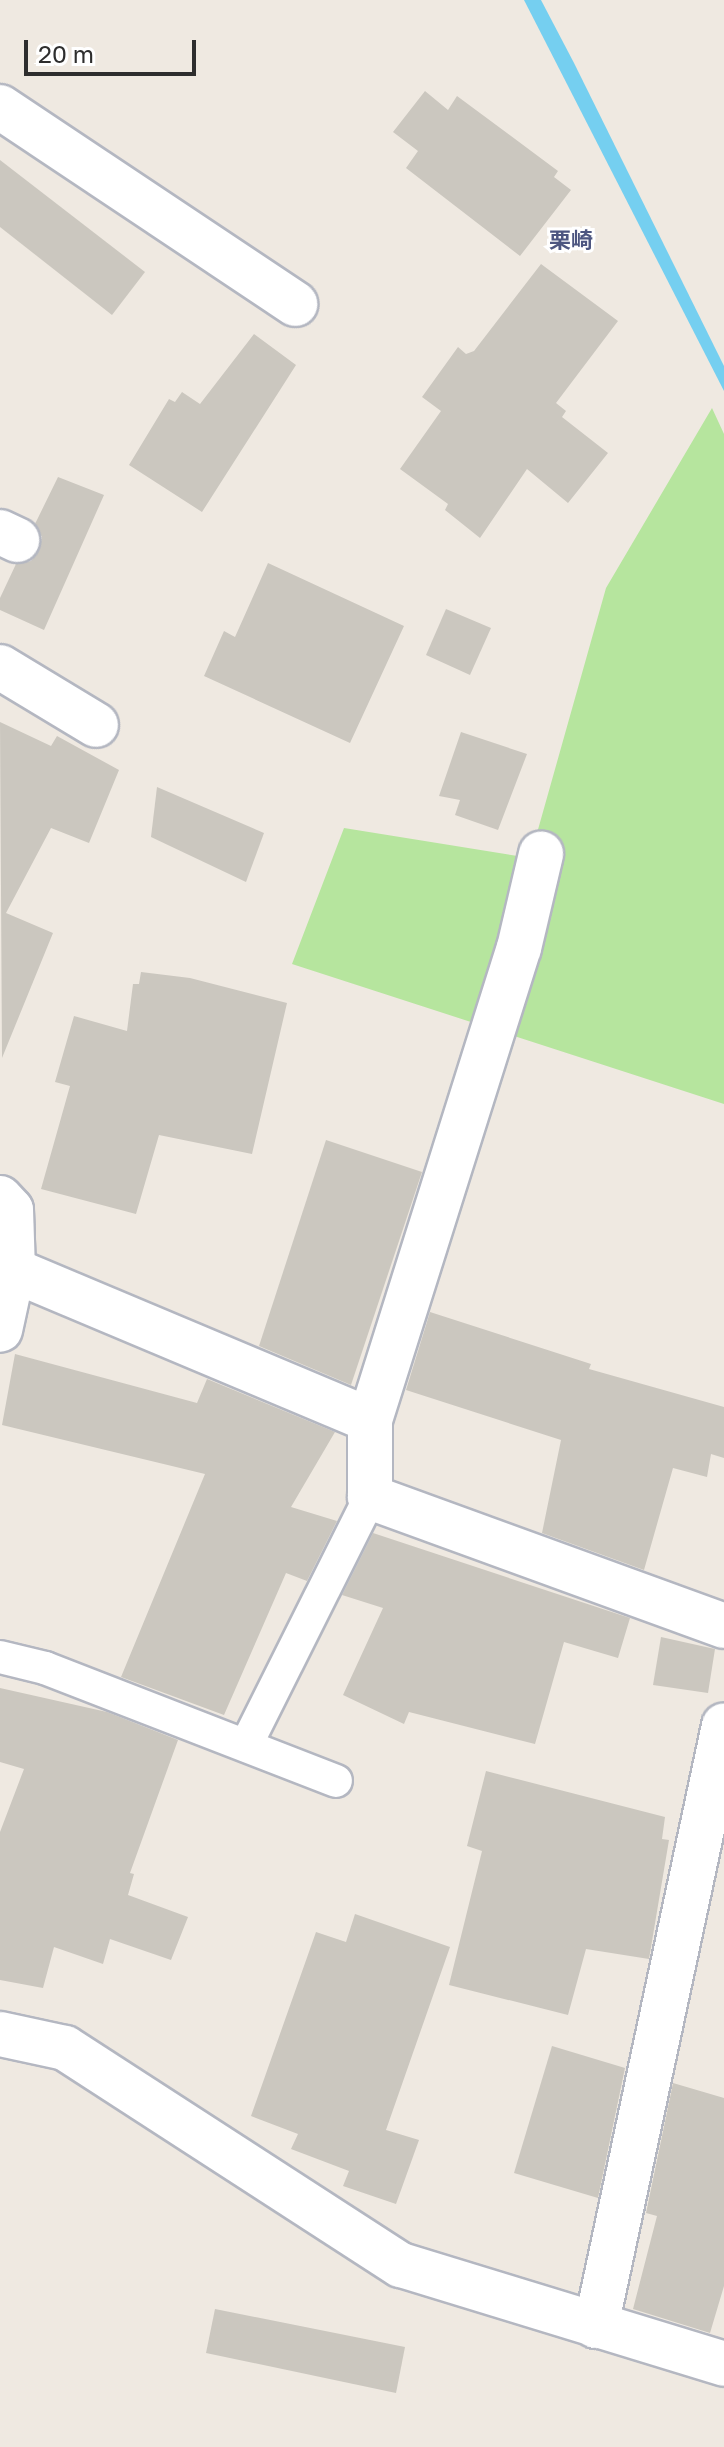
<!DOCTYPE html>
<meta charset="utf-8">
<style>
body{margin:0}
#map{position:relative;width:724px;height:2447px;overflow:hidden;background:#efe9e1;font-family:"Golos Text","Noto Sans JP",sans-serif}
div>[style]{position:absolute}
.green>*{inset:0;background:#b6e59e}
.water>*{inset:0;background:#75cff0}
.building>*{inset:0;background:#cbc7bf}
.roads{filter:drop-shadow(2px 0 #b4b7c1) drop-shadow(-2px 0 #b4b7c1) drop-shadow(0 2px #b4b7c1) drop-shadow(0 -2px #b4b7c1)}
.service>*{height:32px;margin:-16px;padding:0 16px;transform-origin:16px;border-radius:16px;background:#fff}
.minor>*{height:44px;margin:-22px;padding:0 22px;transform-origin:22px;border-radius:22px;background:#fff}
span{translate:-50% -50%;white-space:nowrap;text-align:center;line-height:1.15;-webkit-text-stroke:6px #fff;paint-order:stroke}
.neighbourhood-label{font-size:22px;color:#4d5680;font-weight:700}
.scale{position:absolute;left:24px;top:40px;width:172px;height:36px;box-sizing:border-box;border:4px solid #2e2e2e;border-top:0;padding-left:10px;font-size:24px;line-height:28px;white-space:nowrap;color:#2e2e2e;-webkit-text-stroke:6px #fff;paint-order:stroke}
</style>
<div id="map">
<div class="green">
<i style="clip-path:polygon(712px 408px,724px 434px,724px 1104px,292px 964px,344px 828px,530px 858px,606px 588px)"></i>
</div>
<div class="water">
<i style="clip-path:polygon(524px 0,541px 0,574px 63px,724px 366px,724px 391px)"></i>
</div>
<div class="building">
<i style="clip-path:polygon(425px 91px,448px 110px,457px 96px,558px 171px,554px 177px,571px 190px,520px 256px,406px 168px,418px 151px,393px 132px)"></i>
<i style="clip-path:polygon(0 160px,145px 272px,112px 315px,0 227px)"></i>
<i style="clip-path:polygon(541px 264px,618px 321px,556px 403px,566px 411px,562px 417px,608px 453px,568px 503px,527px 469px,480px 538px,445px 510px,448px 504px,400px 469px,441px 411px,422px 397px,458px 347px,466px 354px,474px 351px)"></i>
<i style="clip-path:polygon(254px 334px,296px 365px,202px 512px,129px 465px,169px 399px,175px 402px,182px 392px,200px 404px)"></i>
<i style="clip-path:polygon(58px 477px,104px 495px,44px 630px,0 610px,0 598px,16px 564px,31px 561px,39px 551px,42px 537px,35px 524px)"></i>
<i style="clip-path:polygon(268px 563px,404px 626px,350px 743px,204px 676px,224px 631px,235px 637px)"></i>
<i style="clip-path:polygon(446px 609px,491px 628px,470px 675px,426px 655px)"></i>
<i style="clip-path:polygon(0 722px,51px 746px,57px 736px,119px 770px,89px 843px,51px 828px,6px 913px,53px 933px,2px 1058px)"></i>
<i style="clip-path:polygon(461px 732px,527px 754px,498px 830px,455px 815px,460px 800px,439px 796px)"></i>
<i style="clip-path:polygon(157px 787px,264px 833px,246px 882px,151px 837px)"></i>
<i style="clip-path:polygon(141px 972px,190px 978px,287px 1003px,252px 1154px,159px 1135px,136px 1214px,41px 1189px,70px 1086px,55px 1082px,74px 1016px,127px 1031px,133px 984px,139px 984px)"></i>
<i style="clip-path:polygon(326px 1140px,422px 1172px,351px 1385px,259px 1346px)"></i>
<i style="clip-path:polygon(430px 1312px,591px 1364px,589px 1369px,724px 1407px,724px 1458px,711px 1454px,707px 1477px,673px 1468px,644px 1570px,542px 1533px,561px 1440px,406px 1390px)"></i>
<i style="clip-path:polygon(15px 1354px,197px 1403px,207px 1379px,335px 1432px,291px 1507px,337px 1521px,307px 1581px,286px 1573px,224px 1715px,121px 1677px,205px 1474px,2px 1425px)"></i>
<i style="clip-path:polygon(373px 1533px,630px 1618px,618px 1658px,564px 1642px,535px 1744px,409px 1712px,404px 1724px,343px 1695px,383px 1608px,342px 1595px)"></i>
<i style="clip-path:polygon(661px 1637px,715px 1649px,708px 1693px,653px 1685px)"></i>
<i style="clip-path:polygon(0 1688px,107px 1712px,178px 1740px,130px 1873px,134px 1874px,128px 1895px,188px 1917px,171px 1960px,110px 1939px,103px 1964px,54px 1947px,43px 1988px,0 1980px,0 1832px,24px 1769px,0 1762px)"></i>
<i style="clip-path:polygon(486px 1771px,665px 1817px,662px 1839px,669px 1840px,649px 1959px,586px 1949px,568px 2015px,449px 1985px,482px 1851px,467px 1846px)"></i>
<i style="clip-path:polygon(355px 1914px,450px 1947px,386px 2130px,419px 2140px,396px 2204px,343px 2186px,349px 2171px,291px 2149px,298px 2134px,251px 2116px,316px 1932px,346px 1942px)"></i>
<i style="clip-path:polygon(552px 2046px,625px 2068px,598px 2198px,514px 2173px)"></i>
<i style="clip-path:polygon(673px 2083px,724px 2098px,724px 2286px,710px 2333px,633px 2309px,657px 2216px,646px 2213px)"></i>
<i style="clip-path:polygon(215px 2309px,405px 2347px,396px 2393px,206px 2353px)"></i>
</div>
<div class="roads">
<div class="service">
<i style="left:0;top:1657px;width:46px;rotate:13.7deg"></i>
<i style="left:45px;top:1668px;width:312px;rotate:21.2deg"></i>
<i style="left:246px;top:1745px;width:277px;rotate:-63.4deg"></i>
</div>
<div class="minor">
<i style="left:0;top:107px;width:355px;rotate:33.7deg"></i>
<i style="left:0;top:532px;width:19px;rotate:25deg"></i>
<i style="left:0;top:667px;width:112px;rotate:31.1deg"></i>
<i style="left:0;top:1198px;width:16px;rotate:47deg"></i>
<i style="left:11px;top:1210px;width:60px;rotate:88.1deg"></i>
<i style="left:13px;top:1270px;width:61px;rotate:102.2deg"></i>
<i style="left:13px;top:1270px;width:387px;rotate:22.8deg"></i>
<i style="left:370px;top:1420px;width:77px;rotate:90deg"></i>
<i style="left:370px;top:1497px;width:377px;rotate:20deg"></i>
<i style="left:370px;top:1420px;width:495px;rotate:-72.5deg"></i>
<i style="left:519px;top:948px;width:97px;rotate:-76.8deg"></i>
<i style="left:0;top:2034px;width:66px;rotate:12.2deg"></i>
<i style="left:65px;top:2048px;width:400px;rotate:32.9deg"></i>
<i style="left:401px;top:2265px;width:338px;rotate:17deg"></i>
<i style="left:596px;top:2326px;width:614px;rotate:-77.96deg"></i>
</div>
</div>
<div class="neighbourhood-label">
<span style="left:571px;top:240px">栗崎</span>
</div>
<div class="scale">20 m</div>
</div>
